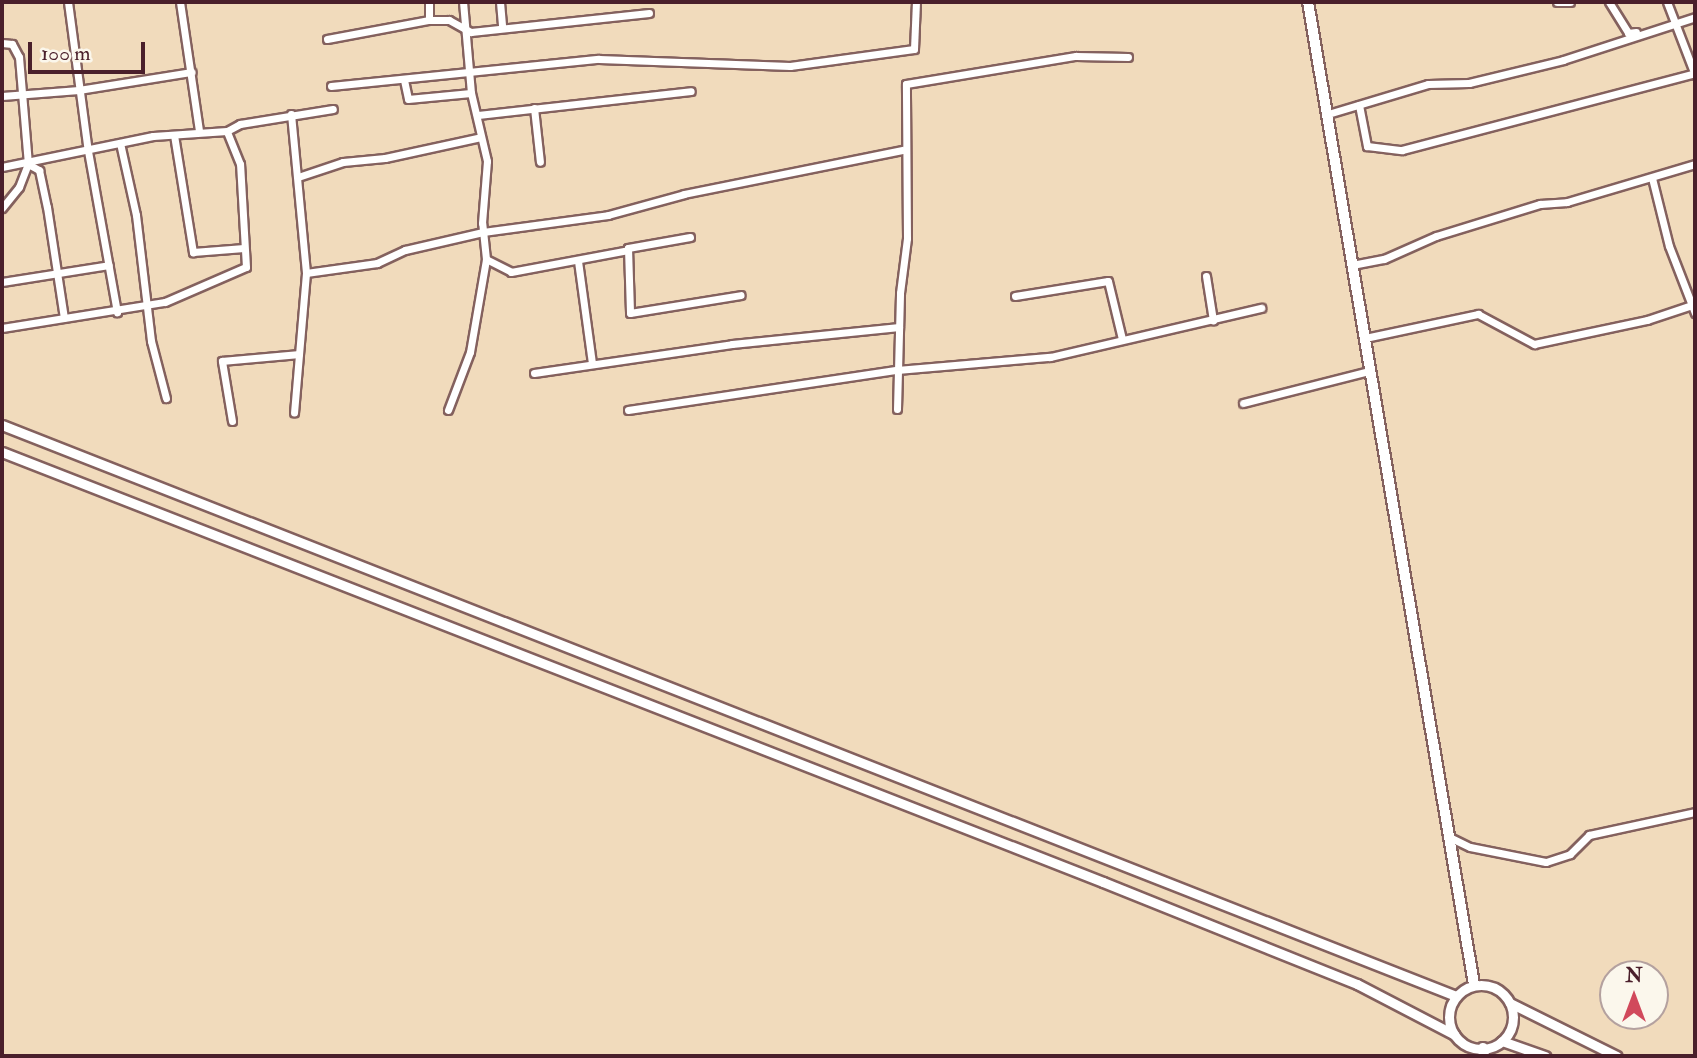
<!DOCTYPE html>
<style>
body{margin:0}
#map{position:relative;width:1697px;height:1058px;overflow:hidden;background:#f1dbbc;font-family:"IM FELL Double Pica",serif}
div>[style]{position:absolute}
.roads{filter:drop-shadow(2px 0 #84615e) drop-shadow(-2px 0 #84615e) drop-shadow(0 2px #84615e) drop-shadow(0 -2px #84615e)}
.minor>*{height:7px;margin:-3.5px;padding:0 3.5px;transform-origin:3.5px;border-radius:3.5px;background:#fff}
.tertiary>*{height:9px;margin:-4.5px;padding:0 4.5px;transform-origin:4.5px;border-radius:4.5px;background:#fff}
.tertiary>.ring{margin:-4.5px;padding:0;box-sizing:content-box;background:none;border:9px solid #fff;border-radius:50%}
.secondary>*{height:10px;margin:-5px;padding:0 5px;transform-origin:5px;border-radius:5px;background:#fff}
span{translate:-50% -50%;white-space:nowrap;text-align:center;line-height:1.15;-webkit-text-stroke:7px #fbf7ec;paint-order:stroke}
.frame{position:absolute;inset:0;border:4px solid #4a1f2b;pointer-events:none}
.north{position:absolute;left:1599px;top:960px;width:70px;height:70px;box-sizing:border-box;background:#fbf7ec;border:2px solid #b4a19f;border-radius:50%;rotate:0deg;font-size:19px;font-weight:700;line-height:28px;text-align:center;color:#4a1f2b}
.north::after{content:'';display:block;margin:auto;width:24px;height:32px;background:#d1495b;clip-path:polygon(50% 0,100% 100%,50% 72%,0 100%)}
.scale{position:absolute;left:28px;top:42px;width:117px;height:32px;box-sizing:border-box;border:4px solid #4a1f2b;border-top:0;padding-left:9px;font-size:21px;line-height:24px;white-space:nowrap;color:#4a1f2b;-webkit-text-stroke:5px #fbf7ec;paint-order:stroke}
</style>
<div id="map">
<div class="roads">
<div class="minor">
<i style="left:68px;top:2px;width:150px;rotate:82.4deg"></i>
<i style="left:88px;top:151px;width:164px;rotate:79.8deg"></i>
<i style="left:180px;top:2px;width:129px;rotate:81.6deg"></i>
<i style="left:429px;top:2px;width:18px;rotate:90deg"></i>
<i style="left:500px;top:2px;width:25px;rotate:85deg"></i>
<i style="left:1557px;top:2px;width:13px"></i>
<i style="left:1609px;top:2px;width:36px;rotate:58deg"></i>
<i style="left:1628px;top:33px;width:8px;rotate:-7deg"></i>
<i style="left:1667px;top:2px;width:78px;rotate:69deg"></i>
<i style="left:327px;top:39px;width:104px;rotate:-10.6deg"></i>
<i style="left:429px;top:20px;width:20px"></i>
<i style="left:449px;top:20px;width:25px;rotate:29deg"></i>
<i style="left:471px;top:32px;width:179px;rotate:-6.1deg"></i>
<i style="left:2px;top:43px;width:10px;rotate:6deg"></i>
<i style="left:12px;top:44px;width:15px;rotate:62deg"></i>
<i style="left:19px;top:57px;width:107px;rotate:85.2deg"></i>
<i style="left:28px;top:164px;width:13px;rotate:29deg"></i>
<i style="left:39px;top:170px;width:38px;rotate:78deg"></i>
<i style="left:47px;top:207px;width:112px;rotate:81.3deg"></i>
<i style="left:404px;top:80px;width:19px;rotate:78deg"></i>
<i style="left:408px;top:99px;width:63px;rotate:-5.4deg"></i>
<i style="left:331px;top:86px;width:269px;rotate:-5.8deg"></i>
<i style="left:599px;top:59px;width:191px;rotate:2.1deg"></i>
<i style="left:790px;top:66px;width:125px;rotate:-7.8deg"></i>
<i style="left:914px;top:49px;width:47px;rotate:-87.6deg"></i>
<i style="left:2px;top:96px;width:77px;rotate:-4.5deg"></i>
<i style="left:79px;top:90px;width:114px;rotate:-9.1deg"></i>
<i style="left:1359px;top:105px;width:42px;rotate:79deg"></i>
<i style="left:1367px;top:146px;width:35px;rotate:7deg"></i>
<i style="left:1402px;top:150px;width:303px;rotate:-14.7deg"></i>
<i style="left:534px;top:108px;width:54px;rotate:83.7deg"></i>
<i style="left:291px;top:114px;width:160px;rotate:84.6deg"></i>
<i style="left:306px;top:273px;width:140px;rotate:94.9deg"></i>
<i style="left:1328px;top:114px;width:104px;rotate:-16.7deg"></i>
<i style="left:1428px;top:84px;width:41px;rotate:-1.4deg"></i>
<i style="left:1469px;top:83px;width:97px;rotate:-13.7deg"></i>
<i style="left:1563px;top:60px;width:139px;rotate:-18deg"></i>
<i style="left:478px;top:115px;width:214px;rotate:-6.4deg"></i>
<i style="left:174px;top:135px;width:119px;rotate:80.8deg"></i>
<i style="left:193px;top:252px;width:51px;rotate:-4.5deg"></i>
<i style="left:120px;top:143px;width:74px;rotate:77.5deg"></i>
<i style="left:136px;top:215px;width:127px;rotate:83.2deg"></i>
<i style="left:151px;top:341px;width:59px;rotate:75.3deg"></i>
<i style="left:2px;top:167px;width:154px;rotate:-11.6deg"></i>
<i style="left:153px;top:136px;width:74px;rotate:-3.9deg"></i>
<i style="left:227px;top:131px;width:15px;rotate:-28deg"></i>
<i style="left:240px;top:124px;width:94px;rotate:-9.2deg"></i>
<i style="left:298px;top:177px;width:47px;rotate:-18.4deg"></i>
<i style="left:343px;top:162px;width:42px;rotate:-5.4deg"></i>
<i style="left:385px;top:158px;width:98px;rotate:-12.3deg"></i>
<i style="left:1652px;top:178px;width:70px;rotate:76deg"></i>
<i style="left:1669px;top:246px;width:72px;rotate:68.8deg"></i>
<i style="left:2px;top:208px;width:27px;rotate:-51deg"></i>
<i style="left:19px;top:187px;width:25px;rotate:-69deg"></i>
<i style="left:690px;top:237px;width:63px;rotate:169.9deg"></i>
<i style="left:628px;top:248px;width:65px;rotate:88.2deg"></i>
<i style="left:630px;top:313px;width:112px;rotate:-9.2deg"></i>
<i style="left:486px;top:259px;width:28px;rotate:27deg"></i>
<i style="left:511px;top:272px;width:119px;rotate:-10.6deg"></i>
<i style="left:578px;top:261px;width:103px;rotate:82.2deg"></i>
<i style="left:1352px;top:265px;width:33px;rotate:-11deg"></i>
<i style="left:1384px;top:259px;width:57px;rotate:-23.9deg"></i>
<i style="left:1436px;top:236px;width:109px;rotate:-17.1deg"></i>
<i style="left:1540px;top:204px;width:27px;rotate:-4deg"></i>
<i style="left:1567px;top:202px;width:134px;rotate:-16.5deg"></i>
<i style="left:306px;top:273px;width:72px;rotate:-8deg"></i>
<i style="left:377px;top:263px;width:31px;rotate:-25deg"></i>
<i style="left:405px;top:250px;width:80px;rotate:-13deg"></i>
<i style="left:483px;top:232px;width:126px;rotate:-7.7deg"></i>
<i style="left:608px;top:215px;width:79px;rotate:-15.4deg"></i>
<i style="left:684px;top:194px;width:223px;rotate:-11.4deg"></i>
<i style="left:1206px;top:276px;width:45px;rotate:81deg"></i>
<i style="left:2px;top:282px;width:108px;rotate:-9deg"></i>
<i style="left:1015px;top:296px;width:94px;rotate:-9.2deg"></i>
<i style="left:1108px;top:281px;width:60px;rotate:76.4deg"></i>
<i style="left:2px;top:328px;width:165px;rotate:-9.1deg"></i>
<i style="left:165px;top:302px;width:88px;rotate:-23.4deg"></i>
<i style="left:246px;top:267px;width:103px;rotate:-93.3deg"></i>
<i style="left:240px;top:164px;width:35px;rotate:-112deg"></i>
<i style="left:1365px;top:338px;width:116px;rotate:-12deg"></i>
<i style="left:1478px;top:314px;width:64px;rotate:28.2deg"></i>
<i style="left:1534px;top:344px;width:116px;rotate:-12deg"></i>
<i style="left:1647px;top:320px;width:47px;rotate:-18.4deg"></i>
<i style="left:534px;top:373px;width:200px;rotate:-8.3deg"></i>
<i style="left:732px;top:344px;width:168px;rotate:-5.8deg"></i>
<i style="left:1243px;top:403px;width:130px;rotate:-14.3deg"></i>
<i style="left:897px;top:409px;width:116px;rotate:-88.5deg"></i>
<i style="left:900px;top:293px;width:55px;rotate:-82.7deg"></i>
<i style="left:907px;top:238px;width:154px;rotate:-90.4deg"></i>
<i style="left:906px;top:84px;width:172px;rotate:-9.4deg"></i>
<i style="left:1076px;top:56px;width:52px;rotate:1.1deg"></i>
<i style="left:448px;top:410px;width:62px;rotate:-69.2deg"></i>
<i style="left:470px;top:352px;width:94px;rotate:-80.2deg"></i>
<i style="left:486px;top:259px;width:36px;rotate:-96deg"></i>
<i style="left:482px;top:223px;width:62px;rotate:-85.4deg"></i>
<i style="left:487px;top:161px;width:70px;rotate:-103.2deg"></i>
<i style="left:471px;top:93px;width:91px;rotate:-95deg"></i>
<i style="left:628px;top:410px;width:272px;rotate:-8.5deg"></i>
<i style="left:897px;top:370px;width:154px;rotate:-4.9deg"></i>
<i style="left:1050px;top:357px;width:217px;rotate:-13.1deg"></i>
<i style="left:232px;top:421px;width:61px;rotate:-99.5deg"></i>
<i style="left:222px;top:361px;width:77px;rotate:-5.2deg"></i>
<i style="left:1447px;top:836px;width:25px;rotate:26deg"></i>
<i style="left:1470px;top:847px;width:77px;rotate:11.2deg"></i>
<i style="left:1546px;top:862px;width:25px;rotate:-18deg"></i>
<i style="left:1570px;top:854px;width:27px;rotate:-45deg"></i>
<i style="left:1589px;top:835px;width:108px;rotate:-12.2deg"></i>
</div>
<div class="tertiary">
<i style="left:2px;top:425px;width:1562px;rotate:21.44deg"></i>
<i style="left:2px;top:452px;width:1182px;rotate:21.33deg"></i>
<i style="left:1103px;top:882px;width:274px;rotate:21.9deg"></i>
<i style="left:1357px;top:984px;width:110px;rotate:27.5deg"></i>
<i class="ring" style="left:1449px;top:985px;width:55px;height:55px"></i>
<i style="left:1510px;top:1003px;width:119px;rotate:26.4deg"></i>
<i style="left:1502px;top:1041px;width:46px;rotate:19.2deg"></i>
</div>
<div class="secondary">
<i style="left:1308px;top:2px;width:997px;rotate:80.41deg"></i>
<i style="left:1483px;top:1048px;width:8px;rotate:83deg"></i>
</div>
</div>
<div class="frame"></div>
<div class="north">N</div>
<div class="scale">100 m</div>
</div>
